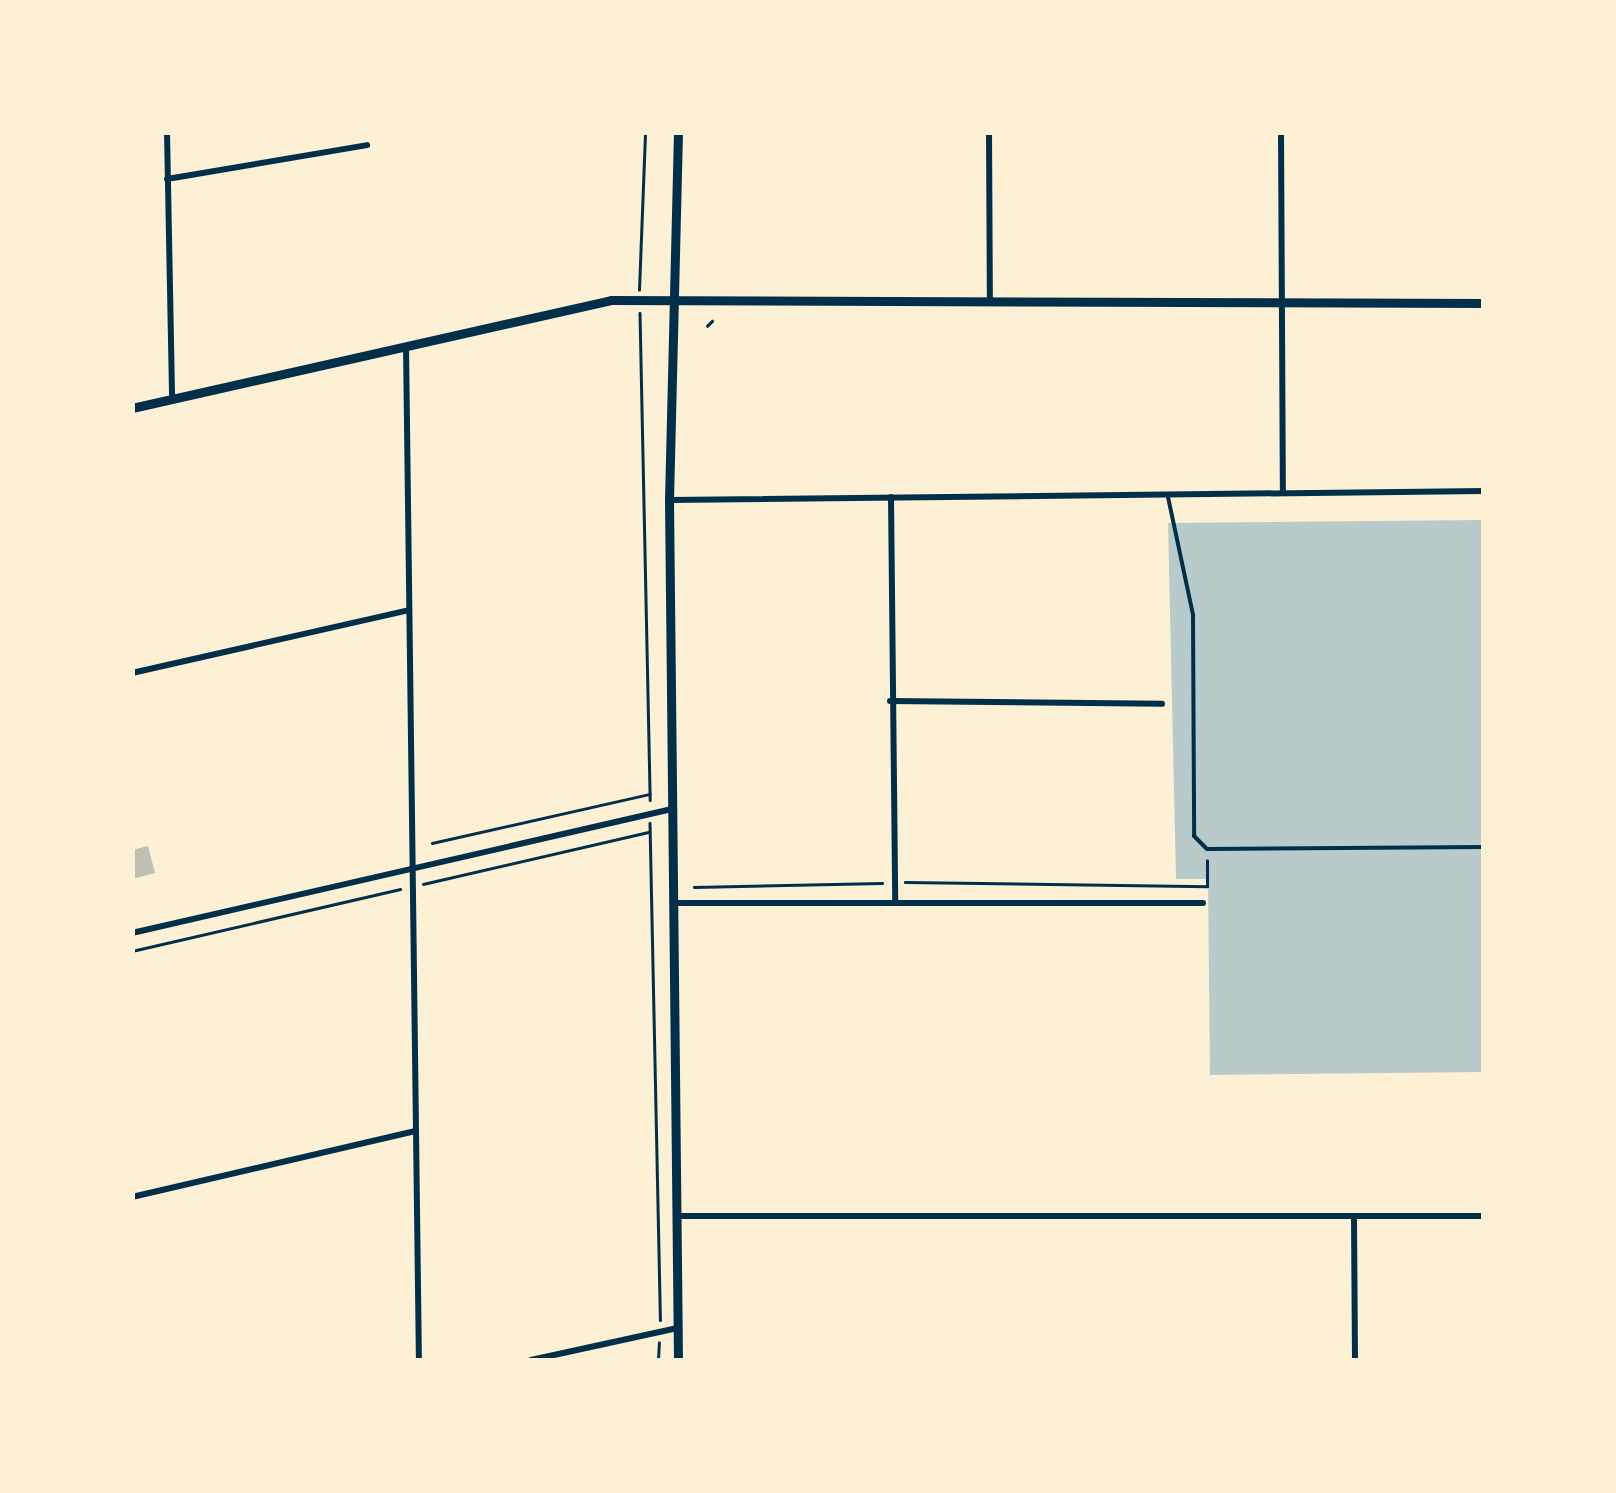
<!DOCTYPE html>
<style>
body{margin:0}
#map{position:relative;width:1616px;height:1493px;overflow:hidden;background:#fdf0d5;font-family:Quicksand,sans-serif}
div>[style]{position:absolute}
.green>*{inset:0;background:#b9caca}
.building>*{inset:0;background:#bec0b2}
.path>*{height:2.5px;margin:-1.25px;padding:0 1.25px;transform-origin:1.25px;border-radius:1.25px;background:#003049}
.service>*{height:4px;margin:-2px;padding:0 2px;transform-origin:2px;border-radius:2px;background:#003049}
.minor>*{height:6px;margin:-3px;padding:0 3px;transform-origin:3px;border-radius:3px;background:#003049}
.secondary>*{height:9px;margin:-4.5px;padding:0 4.5px;transform-origin:4.5px;border-radius:4.5px;background:#003049}
span{translate:-50% -50%;white-space:nowrap;text-align:center;line-height:1.15;-webkit-text-stroke:8px #fdf0d5;paint-order:stroke}
.frame{position:absolute;inset:0;border:135px solid #fdf0d5;pointer-events:none}
</style>
<div id="map">
<div class="green">
<i style="clip-path:polygon(1483px 520px,1483px 1072px,1210px 1075px,1208px 879px,1176px 879px,1168px 523px)"></i>
</div>
<div class="building">
<i style="clip-path:polygon(148px 846px,155px 873px,132px 879px,132px 850px)"></i>
</div>
<div class="path">
<i style="left:639px;top:290px;width:158px;rotate:-87.8deg"></i>
<i style="left:640px;top:313px;width:487px;rotate:88.8deg"></i>
<i style="left:707px;top:326px;width:7px;rotate:-45deg"></i>
<i style="left:650px;top:823px;width:497px;rotate:88.8deg"></i>
<i style="left:432px;top:843px;width:223px;rotate:-12.7deg"></i>
<i style="left:905px;top:882px;width:302px;rotate:0.8deg"></i>
<i style="left:1207px;top:886px;width:25px;rotate:-90deg"></i>
<i style="left:423px;top:884px;width:232px;rotate:-13deg"></i>
<i style="left:694px;top:887px;width:188px;rotate:-1.2deg"></i>
<i style="left:132px;top:951px;width:275px;rotate:-13deg"></i>
<i style="left:658px;top:1360px;width:17px;rotate:-87deg"></i>
</div>
<div class="service">
<i style="left:1168px;top:497px;width:121px;rotate:78deg"></i>
<i style="left:1193px;top:615px;width:221px;rotate:89.7deg"></i>
<i style="left:1194px;top:836px;width:18px;rotate:45deg"></i>
<i style="left:1207px;top:849px;width:277px;rotate:-0.4deg"></i>
</div>
<div class="minor">
<i style="left:167px;top:132px;width:268px;rotate:88.9deg"></i>
<i style="left:989px;top:132px;width:170px;rotate:89.7deg"></i>
<i style="left:1281px;top:132px;width:358px;rotate:89.7deg"></i>
<i style="left:167px;top:179px;width:203px;rotate:-9.6deg"></i>
<i style="left:406px;top:346px;width:1014px;rotate:89.27deg"></i>
<i style="left:891px;top:497px;width:404px;rotate:89.4deg"></i>
<i style="left:669px;top:500px;width:815px;rotate:-0.63deg"></i>
<i style="left:132px;top:673px;width:284px;rotate:-12.8deg"></i>
<i style="left:890px;top:701px;width:272px;rotate:0.6deg"></i>
<i style="left:673px;top:903px;width:530px"></i>
<i style="left:132px;top:933px;width:554px;rotate:-12.93deg"></i>
<i style="left:132px;top:1197px;width:291px;rotate:-13.1deg"></i>
<i style="left:676px;top:1216px;width:808px"></i>
<i style="left:1354px;top:1217px;width:143px;rotate:89.6deg"></i>
<i style="left:531px;top:1360px;width:150px;rotate:-12.3deg"></i>
</div>
<div class="secondary">
<i style="left:678px;top:132px;width:368px;rotate:91.4deg"></i>
<i style="left:669px;top:500px;width:860px;rotate:89.4deg"></i>
<i style="left:132px;top:408px;width:491px;rotate:-12.7deg"></i>
<i style="left:611px;top:300px;width:873px;rotate:0.2deg"></i>
</div>
<div class="frame"></div>
</div>
